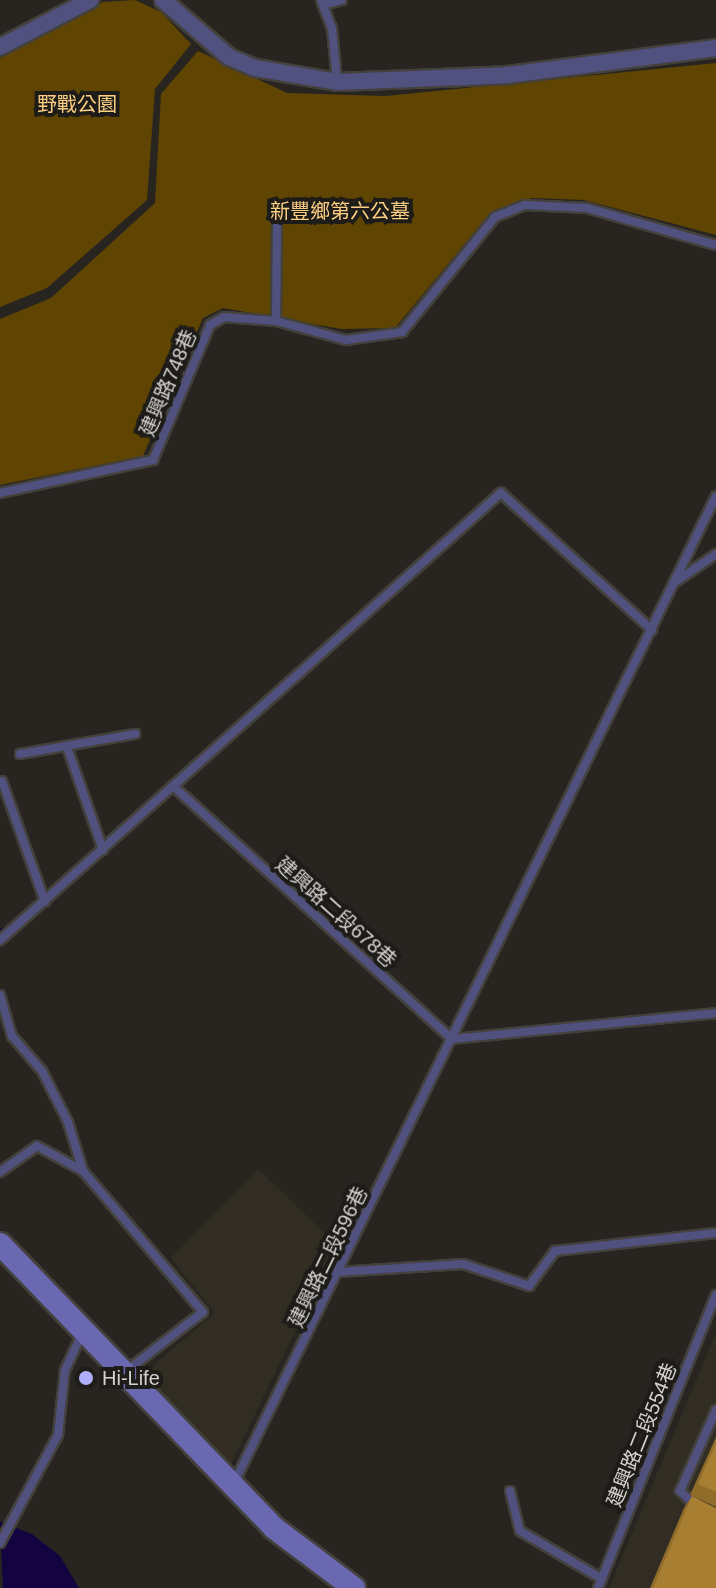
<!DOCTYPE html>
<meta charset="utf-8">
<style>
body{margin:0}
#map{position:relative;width:716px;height:1588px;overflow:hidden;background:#282521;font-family:Helvetica,"Noto Sans TC",sans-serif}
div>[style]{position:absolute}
.built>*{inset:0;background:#322d23}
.green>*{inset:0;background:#604402}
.water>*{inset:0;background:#130340}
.stream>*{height:4px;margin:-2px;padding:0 2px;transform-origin:2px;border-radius:2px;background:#130340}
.roads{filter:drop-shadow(2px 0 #44413d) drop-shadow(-2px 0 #44413d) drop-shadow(0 2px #44413d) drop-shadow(0 -2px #44413d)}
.lane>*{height:8px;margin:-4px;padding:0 4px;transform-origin:4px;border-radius:4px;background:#51517f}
.street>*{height:16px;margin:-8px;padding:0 8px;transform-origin:8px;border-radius:8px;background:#51517f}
.secondary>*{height:22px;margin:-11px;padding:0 11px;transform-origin:11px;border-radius:11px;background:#6a68b1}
.wall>*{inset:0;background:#906c2b}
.building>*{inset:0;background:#a77e32}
.dots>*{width:22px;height:22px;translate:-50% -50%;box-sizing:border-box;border:4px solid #1e1c18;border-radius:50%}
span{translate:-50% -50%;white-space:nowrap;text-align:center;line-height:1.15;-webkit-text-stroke:8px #1e1c18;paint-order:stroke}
.park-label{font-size:20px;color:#fccf82}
.street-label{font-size:20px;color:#d5d3d0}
.poi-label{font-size:20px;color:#d5d3d0}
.left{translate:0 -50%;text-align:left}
</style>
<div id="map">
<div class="built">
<i style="clip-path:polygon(258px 1169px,337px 1245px,228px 1470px,139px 1377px,215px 1313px,171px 1258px)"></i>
<i style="clip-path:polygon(716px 1333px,716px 1588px,609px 1588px)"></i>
</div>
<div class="green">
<i style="clip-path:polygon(135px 0,161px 12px,191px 44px,155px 89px,147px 200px,47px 288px,0 307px,0 58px,103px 2px)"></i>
<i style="clip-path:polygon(198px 51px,287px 93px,386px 96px,716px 63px,716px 235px,584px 200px,532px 198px,491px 212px,395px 328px,341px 329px,223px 308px,203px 318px,143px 456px,0 485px,0 319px,51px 298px,155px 203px,161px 94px)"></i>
</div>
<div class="water">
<i style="clip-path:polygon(0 1522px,32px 1534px,60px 1556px,79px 1588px,3px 1588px)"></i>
</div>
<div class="stream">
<i style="left:0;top:931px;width:4px;rotate:-27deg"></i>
</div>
<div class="roads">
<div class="lane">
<i style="left:321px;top:0;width:30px;rotate:69deg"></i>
<i style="left:332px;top:28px;width:53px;rotate:84.6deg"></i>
<i style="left:326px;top:4px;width:16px;rotate:-14deg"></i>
<i style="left:276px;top:321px;width:95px;rotate:-89.4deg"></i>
<i style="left:0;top:493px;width:157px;rotate:-12.2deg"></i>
<i style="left:153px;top:460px;width:147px;rotate:-67.1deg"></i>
<i style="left:210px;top:325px;width:16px;rotate:-30deg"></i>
<i style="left:224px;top:317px;width:52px;rotate:4.4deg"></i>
<i style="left:276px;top:321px;width:73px;rotate:15.2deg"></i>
<i style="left:346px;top:340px;width:57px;rotate:-8.1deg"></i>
<i style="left:402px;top:332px;width:148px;rotate:-51deg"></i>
<i style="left:495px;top:217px;width:32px;rotate:-22deg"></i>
<i style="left:525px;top:205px;width:62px;rotate:2.8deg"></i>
<i style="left:587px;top:208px;width:134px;rotate:16deg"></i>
<i style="left:674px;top:583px;width:51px;rotate:-34.6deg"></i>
<i style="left:67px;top:747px;width:109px;rotate:70.7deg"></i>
<i style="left:20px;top:754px;width:117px;rotate:-9.9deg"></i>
<i style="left:2px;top:781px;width:128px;rotate:70.4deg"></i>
<i style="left:173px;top:786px;width:440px;rotate:-41.8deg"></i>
<i style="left:501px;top:493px;width:204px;rotate:42.2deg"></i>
<i style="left:0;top:940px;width:232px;rotate:-41.7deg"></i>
<i style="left:173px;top:786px;width:377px;rotate:42.2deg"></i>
<i style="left:452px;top:1039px;width:265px;rotate:-5.6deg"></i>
<i style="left:0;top:995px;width:43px;rotate:73.7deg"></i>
<i style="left:12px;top:1036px;width:46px;rotate:49.4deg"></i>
<i style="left:42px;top:1071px;width:57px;rotate:63deg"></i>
<i style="left:68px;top:1122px;width:51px;rotate:73deg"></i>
<i style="left:83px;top:1171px;width:185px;rotate:49.6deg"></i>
<i style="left:203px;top:1312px;width:97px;rotate:142.5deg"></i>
<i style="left:0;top:1172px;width:45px;rotate:-35.1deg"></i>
<i style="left:37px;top:1146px;width:52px;rotate:28.5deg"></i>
<i style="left:338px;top:1272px;width:125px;rotate:-3.7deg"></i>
<i style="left:463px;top:1264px;width:70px;rotate:18.4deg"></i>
<i style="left:529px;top:1286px;width:44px;rotate:-53.4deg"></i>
<i style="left:555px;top:1251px;width:162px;rotate:-6.4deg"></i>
<i style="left:234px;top:1483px;width:1098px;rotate:-63.97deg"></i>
<i style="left:510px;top:1491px;width:41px;rotate:76deg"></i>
<i style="left:520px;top:1531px;width:95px;rotate:30.3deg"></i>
<i style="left:695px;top:1505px;width:21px;rotate:-137deg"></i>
<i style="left:680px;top:1491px;width:89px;rotate:-66deg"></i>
<i style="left:0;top:1543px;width:123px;rotate:-61.8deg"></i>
<i style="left:58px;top:1435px;width:65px;rotate:-83.9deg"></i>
<i style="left:65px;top:1370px;width:38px;rotate:-65deg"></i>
<i style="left:598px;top:1588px;width:316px;rotate:-68.1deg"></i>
</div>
<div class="street">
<i style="left:163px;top:0;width:87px;rotate:40.8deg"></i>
<i style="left:229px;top:57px;width:28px;rotate:23deg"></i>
<i style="left:255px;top:68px;width:83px;rotate:9.7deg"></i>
<i style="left:337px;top:82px;width:171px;rotate:-2.3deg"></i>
<i style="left:508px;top:75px;width:210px;rotate:-7.4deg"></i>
<i style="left:0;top:47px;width:102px;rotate:-27.6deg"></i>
</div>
<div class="secondary">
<i style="left:0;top:1244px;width:395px;rotate:46deg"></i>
<i style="left:274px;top:1528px;width:100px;rotate:36.9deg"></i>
</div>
</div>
<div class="wall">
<i style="clip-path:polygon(716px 1437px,716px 1507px,690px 1495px)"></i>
<i style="clip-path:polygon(692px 1496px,716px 1588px,650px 1588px,684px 1508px)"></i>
</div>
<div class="building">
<i style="clip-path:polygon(716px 1443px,716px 1492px,698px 1484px)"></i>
<i style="clip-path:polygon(692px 1496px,716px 1508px,716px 1588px,653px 1588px)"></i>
</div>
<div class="dots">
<i style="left:86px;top:1378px;background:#aeaefa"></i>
</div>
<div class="park-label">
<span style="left:77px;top:104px">野戰公園</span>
<span style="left:340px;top:211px">新豐鄉第六公墓</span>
</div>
<div class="street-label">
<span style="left:168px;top:383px;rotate:-67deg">建興路748巷</span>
<span style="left:336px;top:912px;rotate:42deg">建興路二段678巷</span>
<span style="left:328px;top:1257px;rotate:-64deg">建興路二段596巷</span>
<span style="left:642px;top:1435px;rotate:-68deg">建興路二段554巷</span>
</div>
<div class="poi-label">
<span class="left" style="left:102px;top:1378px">Hi-Life</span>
</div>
</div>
